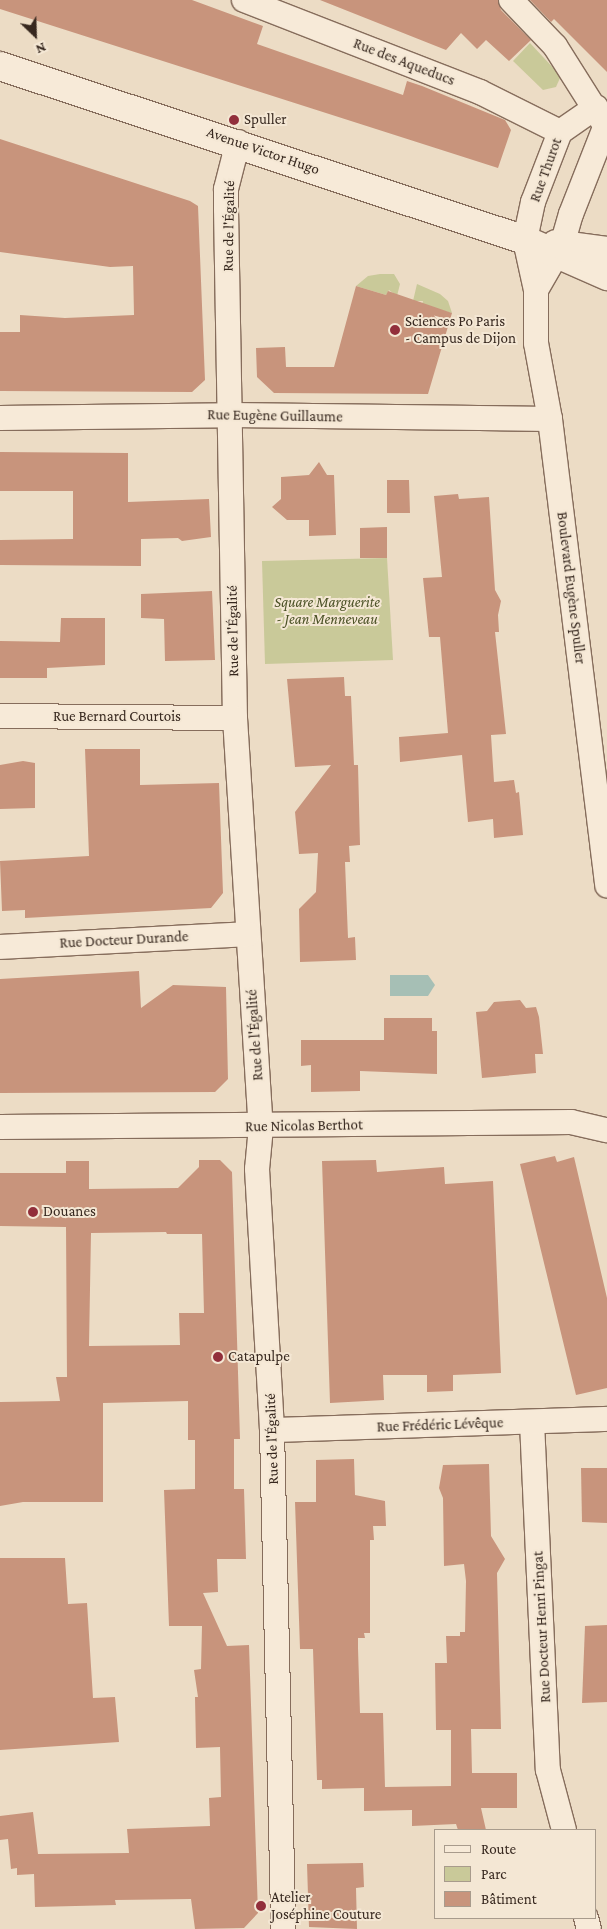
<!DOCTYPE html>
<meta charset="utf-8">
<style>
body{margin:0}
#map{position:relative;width:607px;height:1929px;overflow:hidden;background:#ecdcc5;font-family:"Crimson Pro",serif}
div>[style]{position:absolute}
.green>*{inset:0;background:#c9c999}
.water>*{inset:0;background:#a6bfb5}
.building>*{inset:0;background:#c8947c}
.roads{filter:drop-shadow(1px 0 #866d5c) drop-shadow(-1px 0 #866d5c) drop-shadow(0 1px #866d5c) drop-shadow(0 -1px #866d5c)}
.minor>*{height:24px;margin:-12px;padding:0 12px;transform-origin:12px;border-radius:12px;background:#f7ead8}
.secondary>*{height:28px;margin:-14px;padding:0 14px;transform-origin:14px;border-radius:14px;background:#f7ead8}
.dots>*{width:14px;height:14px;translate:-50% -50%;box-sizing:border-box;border:2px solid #f4e7d4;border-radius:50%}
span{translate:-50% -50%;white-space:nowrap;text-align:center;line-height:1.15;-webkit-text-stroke:4px #f4e7d4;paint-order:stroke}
.street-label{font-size:15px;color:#37281f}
.poi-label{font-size:15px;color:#37281f}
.left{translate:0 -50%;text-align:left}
.park-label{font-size:15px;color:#4c5227;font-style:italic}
.legend{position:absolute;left:434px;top:1829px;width:162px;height:90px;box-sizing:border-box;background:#f4e7d4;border:1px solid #a89b8c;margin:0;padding:6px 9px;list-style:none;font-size:15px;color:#37281f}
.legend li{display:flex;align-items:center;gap:10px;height:25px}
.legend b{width:25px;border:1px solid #a89b8c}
.north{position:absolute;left:10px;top:10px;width:50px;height:50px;-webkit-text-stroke:4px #f4e7d4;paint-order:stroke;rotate:156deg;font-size:14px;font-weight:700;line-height:20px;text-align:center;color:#37281f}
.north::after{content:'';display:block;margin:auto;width:18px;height:22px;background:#37281f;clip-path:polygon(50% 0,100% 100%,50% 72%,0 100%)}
</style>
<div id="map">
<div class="green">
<i style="clip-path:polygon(530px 43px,558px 73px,560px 78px,556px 87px,543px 90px,513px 61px)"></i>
<i style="clip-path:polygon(380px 274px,394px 274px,400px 284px,397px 296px,389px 290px,386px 295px,356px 286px,368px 276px)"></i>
<i style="clip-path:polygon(417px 284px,440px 294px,448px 301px,452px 313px,422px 305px,423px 301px,413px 301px)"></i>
<i style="clip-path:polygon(387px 558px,393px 660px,265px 664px,262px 561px)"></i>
</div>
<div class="water">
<i style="clip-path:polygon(390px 975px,428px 975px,435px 985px,428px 996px,390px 996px)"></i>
</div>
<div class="building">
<i style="clip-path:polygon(0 0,192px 0,263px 26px,257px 44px,403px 95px,407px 81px,422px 86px,505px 120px,511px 130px,498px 168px,0 9px)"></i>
<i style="clip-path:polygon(320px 0,498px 0,501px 10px,531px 40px,509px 61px,486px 40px,477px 49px,461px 33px,446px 50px)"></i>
<i style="clip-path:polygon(530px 0,607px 0,607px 72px,554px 19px,551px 22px)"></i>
<i style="clip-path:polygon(0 139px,190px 201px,198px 206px,205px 380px,192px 392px,0 391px,0 332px,20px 332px,20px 315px,65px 318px,134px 315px,133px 266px,110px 267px,0 252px)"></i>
<i style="clip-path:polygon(356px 286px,386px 295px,388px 291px,452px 313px,428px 394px,274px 393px,257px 377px,256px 348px,285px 347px,286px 367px,334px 367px)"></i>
<i style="clip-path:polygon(0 452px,128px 453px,128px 502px,209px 499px,211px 537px,182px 541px,178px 538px,141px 539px,141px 566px,0 565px,0 540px,73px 539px,73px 491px,0 491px)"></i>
<i style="clip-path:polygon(319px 462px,327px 475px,334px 475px,336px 535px,309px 536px,309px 520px,287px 520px,272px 507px,281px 499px,281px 477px,309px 475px)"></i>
<i style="clip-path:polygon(387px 480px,409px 480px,410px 513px,387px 513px)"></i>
<i style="clip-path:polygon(458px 494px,459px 499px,489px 497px,495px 590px,501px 601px,498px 615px,499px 632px,495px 632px,506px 734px,491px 735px,494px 782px,514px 780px,516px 793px,519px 792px,523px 835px,494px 838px,493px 819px,468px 822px,462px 755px,400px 762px,399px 737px,448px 733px,440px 637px,429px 637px,423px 578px,442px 577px,434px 496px)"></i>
<i style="clip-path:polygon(387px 527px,387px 558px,360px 558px,360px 528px)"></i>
<i style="clip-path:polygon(212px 591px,215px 660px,165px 661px,164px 619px,141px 618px,141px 594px)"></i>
<i style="clip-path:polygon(61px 618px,105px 618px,105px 665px,47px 668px,47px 678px,0 678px,0 641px,60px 642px)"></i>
<i style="clip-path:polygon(344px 677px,345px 696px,351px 696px,354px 765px,358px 765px,360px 845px,349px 846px,350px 862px,345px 862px,348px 938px,355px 937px,356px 960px,300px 962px,299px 909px,316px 892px,318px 853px,299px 854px,295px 812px,331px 765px,295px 767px,287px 679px)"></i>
<i style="clip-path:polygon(85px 749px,140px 749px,140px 785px,219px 783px,223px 893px,211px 908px,25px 918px,25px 910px,2px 911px,0 861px,89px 856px)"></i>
<i style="clip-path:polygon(23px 761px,35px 763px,35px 808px,0 809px,0 765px)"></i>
<i style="clip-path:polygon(139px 971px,141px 1008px,173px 985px,226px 987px,228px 1079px,215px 1092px,0 1093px,0 979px)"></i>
<i style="clip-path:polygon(520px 1000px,526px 1008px,536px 1007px,539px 1017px,543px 1054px,535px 1054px,536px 1073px,482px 1078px,476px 1012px,487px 1011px,494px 1002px)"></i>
<i style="clip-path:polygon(384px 1018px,432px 1018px,432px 1031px,437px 1031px,437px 1074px,360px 1071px,360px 1091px,311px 1092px,311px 1065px,301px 1066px,301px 1040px,384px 1040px)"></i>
<i style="clip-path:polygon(555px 1156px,557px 1162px,574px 1157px,607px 1298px,607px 1388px,576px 1395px,520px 1164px)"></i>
<i style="clip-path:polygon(evenodd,199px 1160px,220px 1160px,232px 1172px,240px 1439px,234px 1439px,234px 1489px,244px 1489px,246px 1559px,217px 1559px,218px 1592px,203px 1593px,227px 1646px,249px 1645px,258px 1913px,244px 1928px,195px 1929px,191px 1899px,115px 1900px,116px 1905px,35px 1907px,34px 1874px,17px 1875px,17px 1868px,11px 1869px,8px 1839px,0 1840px,0 1816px,33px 1812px,38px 1854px,129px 1853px,127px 1829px,210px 1826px,209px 1798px,221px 1797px,220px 1747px,196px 1748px,195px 1697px,198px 1697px,194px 1670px,201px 1669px,202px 1626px,169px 1626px,164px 1490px,195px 1489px,195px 1440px,188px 1440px,188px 1401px,103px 1403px,103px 1502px,23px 1502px,0 1506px,0 1402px,60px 1401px,56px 1377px,67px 1377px,66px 1227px,0 1226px,0 1173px,66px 1173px,66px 1161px,89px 1161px,89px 1189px,178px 1188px,199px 1167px,199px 1160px,166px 1232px,167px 1234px,202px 1234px,204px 1313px,179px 1313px,180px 1345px,89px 1346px,91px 1233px,166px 1232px)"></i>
<i style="clip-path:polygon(376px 1160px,377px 1172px,444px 1167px,445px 1184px,493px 1181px,501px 1373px,453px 1375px,453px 1391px,427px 1392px,427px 1375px,383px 1375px,384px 1400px,330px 1403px,322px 1161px)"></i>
<i style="clip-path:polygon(354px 1459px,355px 1495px,385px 1501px,386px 1526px,373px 1526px,374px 1540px,370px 1540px,370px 1633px,364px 1633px,365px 1638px,358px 1638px,358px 1648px,360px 1713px,383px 1713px,385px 1787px,451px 1786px,451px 1730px,436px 1730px,435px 1663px,447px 1663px,446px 1636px,460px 1636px,460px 1632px,465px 1632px,466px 1581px,464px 1564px,444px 1566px,443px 1498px,439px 1488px,443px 1465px,489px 1464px,491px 1536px,505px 1559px,497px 1573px,501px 1729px,471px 1729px,472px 1773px,517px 1773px,517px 1808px,481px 1808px,486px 1830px,458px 1830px,456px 1824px,412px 1826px,412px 1810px,364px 1811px,364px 1788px,322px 1789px,322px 1780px,317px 1780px,313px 1649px,300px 1649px,295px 1502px,316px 1502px,316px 1460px)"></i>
<i style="clip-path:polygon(581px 1468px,607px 1468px,607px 1523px,582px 1522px)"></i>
<i style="clip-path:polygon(0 1558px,65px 1558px,68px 1604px,87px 1603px,93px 1698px,115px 1697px,119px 1742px,0 1750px)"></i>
<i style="clip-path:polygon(607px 1625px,607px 1702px,582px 1703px,585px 1626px)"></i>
<i style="clip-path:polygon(363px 1863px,364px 1887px,356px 1888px,357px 1929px,309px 1927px,307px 1864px)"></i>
</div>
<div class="roads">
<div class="minor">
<i style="left:244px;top:0;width:253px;rotate:21.3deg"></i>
<i style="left:480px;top:92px;width:89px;rotate:26.6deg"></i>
<i style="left:511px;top:0;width:64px;rotate:46.3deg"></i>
<i style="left:555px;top:46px;width:90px;rotate:57.7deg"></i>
<i style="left:596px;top:107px;width:44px;rotate:145.2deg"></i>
<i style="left:560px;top:132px;width:75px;rotate:111.1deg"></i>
<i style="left:533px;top:202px;width:39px;rotate:102deg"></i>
<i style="left:525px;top:240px;width:51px;rotate:77.6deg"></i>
<i style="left:536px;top:290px;width:53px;rotate:90deg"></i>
<i style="left:536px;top:343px;width:77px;rotate:79.6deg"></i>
<i style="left:550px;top:419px;width:470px;rotate:83deg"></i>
<i style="left:238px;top:142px;width:49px;rotate:104.3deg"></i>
<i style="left:226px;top:189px;width:20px;rotate:90deg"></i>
<i style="left:226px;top:209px;width:509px;rotate:88.99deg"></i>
<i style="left:235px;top:718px;width:410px;rotate:86.4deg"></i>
<i style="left:261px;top:1127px;width:42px;rotate:95.4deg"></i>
<i style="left:257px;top:1169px;width:261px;rotate:86.7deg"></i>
<i style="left:272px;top:1430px;width:499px;rotate:88.7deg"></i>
<i style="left:536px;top:290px;width:52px;rotate:-60deg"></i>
<i style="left:562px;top:245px;width:32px;rotate:-74deg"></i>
<i style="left:571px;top:214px;width:99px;rotate:-68.6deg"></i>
<i style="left:0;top:418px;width:231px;rotate:-0.7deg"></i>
<i style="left:231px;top:415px;width:319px;rotate:0.7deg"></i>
<i style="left:0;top:716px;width:235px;rotate:0.5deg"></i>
<i style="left:0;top:947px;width:248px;rotate:-3deg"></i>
<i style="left:0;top:1127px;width:571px;rotate:-0.5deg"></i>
<i style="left:571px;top:1122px;width:37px;rotate:13deg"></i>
<i style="left:532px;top:1422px;width:348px;rotate:87.4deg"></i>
<i style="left:548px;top:1770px;width:62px;rotate:75.1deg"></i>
<i style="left:272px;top:1430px;width:335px;rotate:-1.9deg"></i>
<i style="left:586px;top:1918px;width:11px;rotate:75deg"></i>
</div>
<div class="secondary">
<i style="left:0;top:66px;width:553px;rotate:18.34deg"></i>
<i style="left:525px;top:240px;width:90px;rotate:23.7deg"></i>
<i style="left:556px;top:244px;width:51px;rotate:7.8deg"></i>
</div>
</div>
<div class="dots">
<i style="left:234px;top:120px;background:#922f3b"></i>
<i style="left:395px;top:330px;background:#922f3b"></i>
<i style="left:33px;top:1212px;background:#922f3b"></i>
<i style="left:218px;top:1357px;background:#922f3b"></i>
<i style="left:261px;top:1906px;background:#922f3b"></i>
</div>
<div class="street-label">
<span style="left:404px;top:62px;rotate:21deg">Rue des Aqueducs</span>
<span style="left:263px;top:151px;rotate:19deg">Avenue Victor Hugo</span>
<span style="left:546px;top:170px;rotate:-70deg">Rue Thurot</span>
<span style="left:229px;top:226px;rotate:-89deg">Rue de l'Égalité</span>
<span style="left:275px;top:416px;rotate:1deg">Rue Eugène Guillaume</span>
<span style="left:571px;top:588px;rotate:83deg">Boulevard Eugène Spuller</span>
<span style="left:233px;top:631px;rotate:-91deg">Rue de l'Égalité</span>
<span style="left:117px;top:717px">Rue Bernard Courtois</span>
<span style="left:124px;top:940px;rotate:-3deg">Rue Docteur Durande</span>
<span style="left:255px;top:1035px;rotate:-94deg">Rue de l'Égalité</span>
<span style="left:304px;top:1126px;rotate:-1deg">Rue Nicolas Berthot</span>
<span style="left:440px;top:1425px;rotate:-2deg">Rue Frédéric Lévêque</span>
<span style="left:272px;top:1439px;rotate:-92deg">Rue de l'Égalité</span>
<span style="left:542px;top:1627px;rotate:-93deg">Rue Docteur Henri Pingat</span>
</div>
<div class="poi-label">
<span class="left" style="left:244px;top:120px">Spuller</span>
<span class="left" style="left:405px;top:330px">Sciences Po Paris<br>- Campus de Dijon</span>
<span class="left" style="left:43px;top:1212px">Douanes</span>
<span class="left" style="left:228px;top:1357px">Catapulpe</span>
<span class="left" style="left:271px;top:1906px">Atelier<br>Joséphine Couture</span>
</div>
<div class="park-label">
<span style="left:327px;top:611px">Square Marguerite<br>- Jean Menneveau</span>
</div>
<ul class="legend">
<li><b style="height:6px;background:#f7ead8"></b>Route</li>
<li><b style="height:14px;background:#c9c999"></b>Parc</li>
<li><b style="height:14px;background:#c8947c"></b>Bâtiment</li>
</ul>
<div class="north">N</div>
</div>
